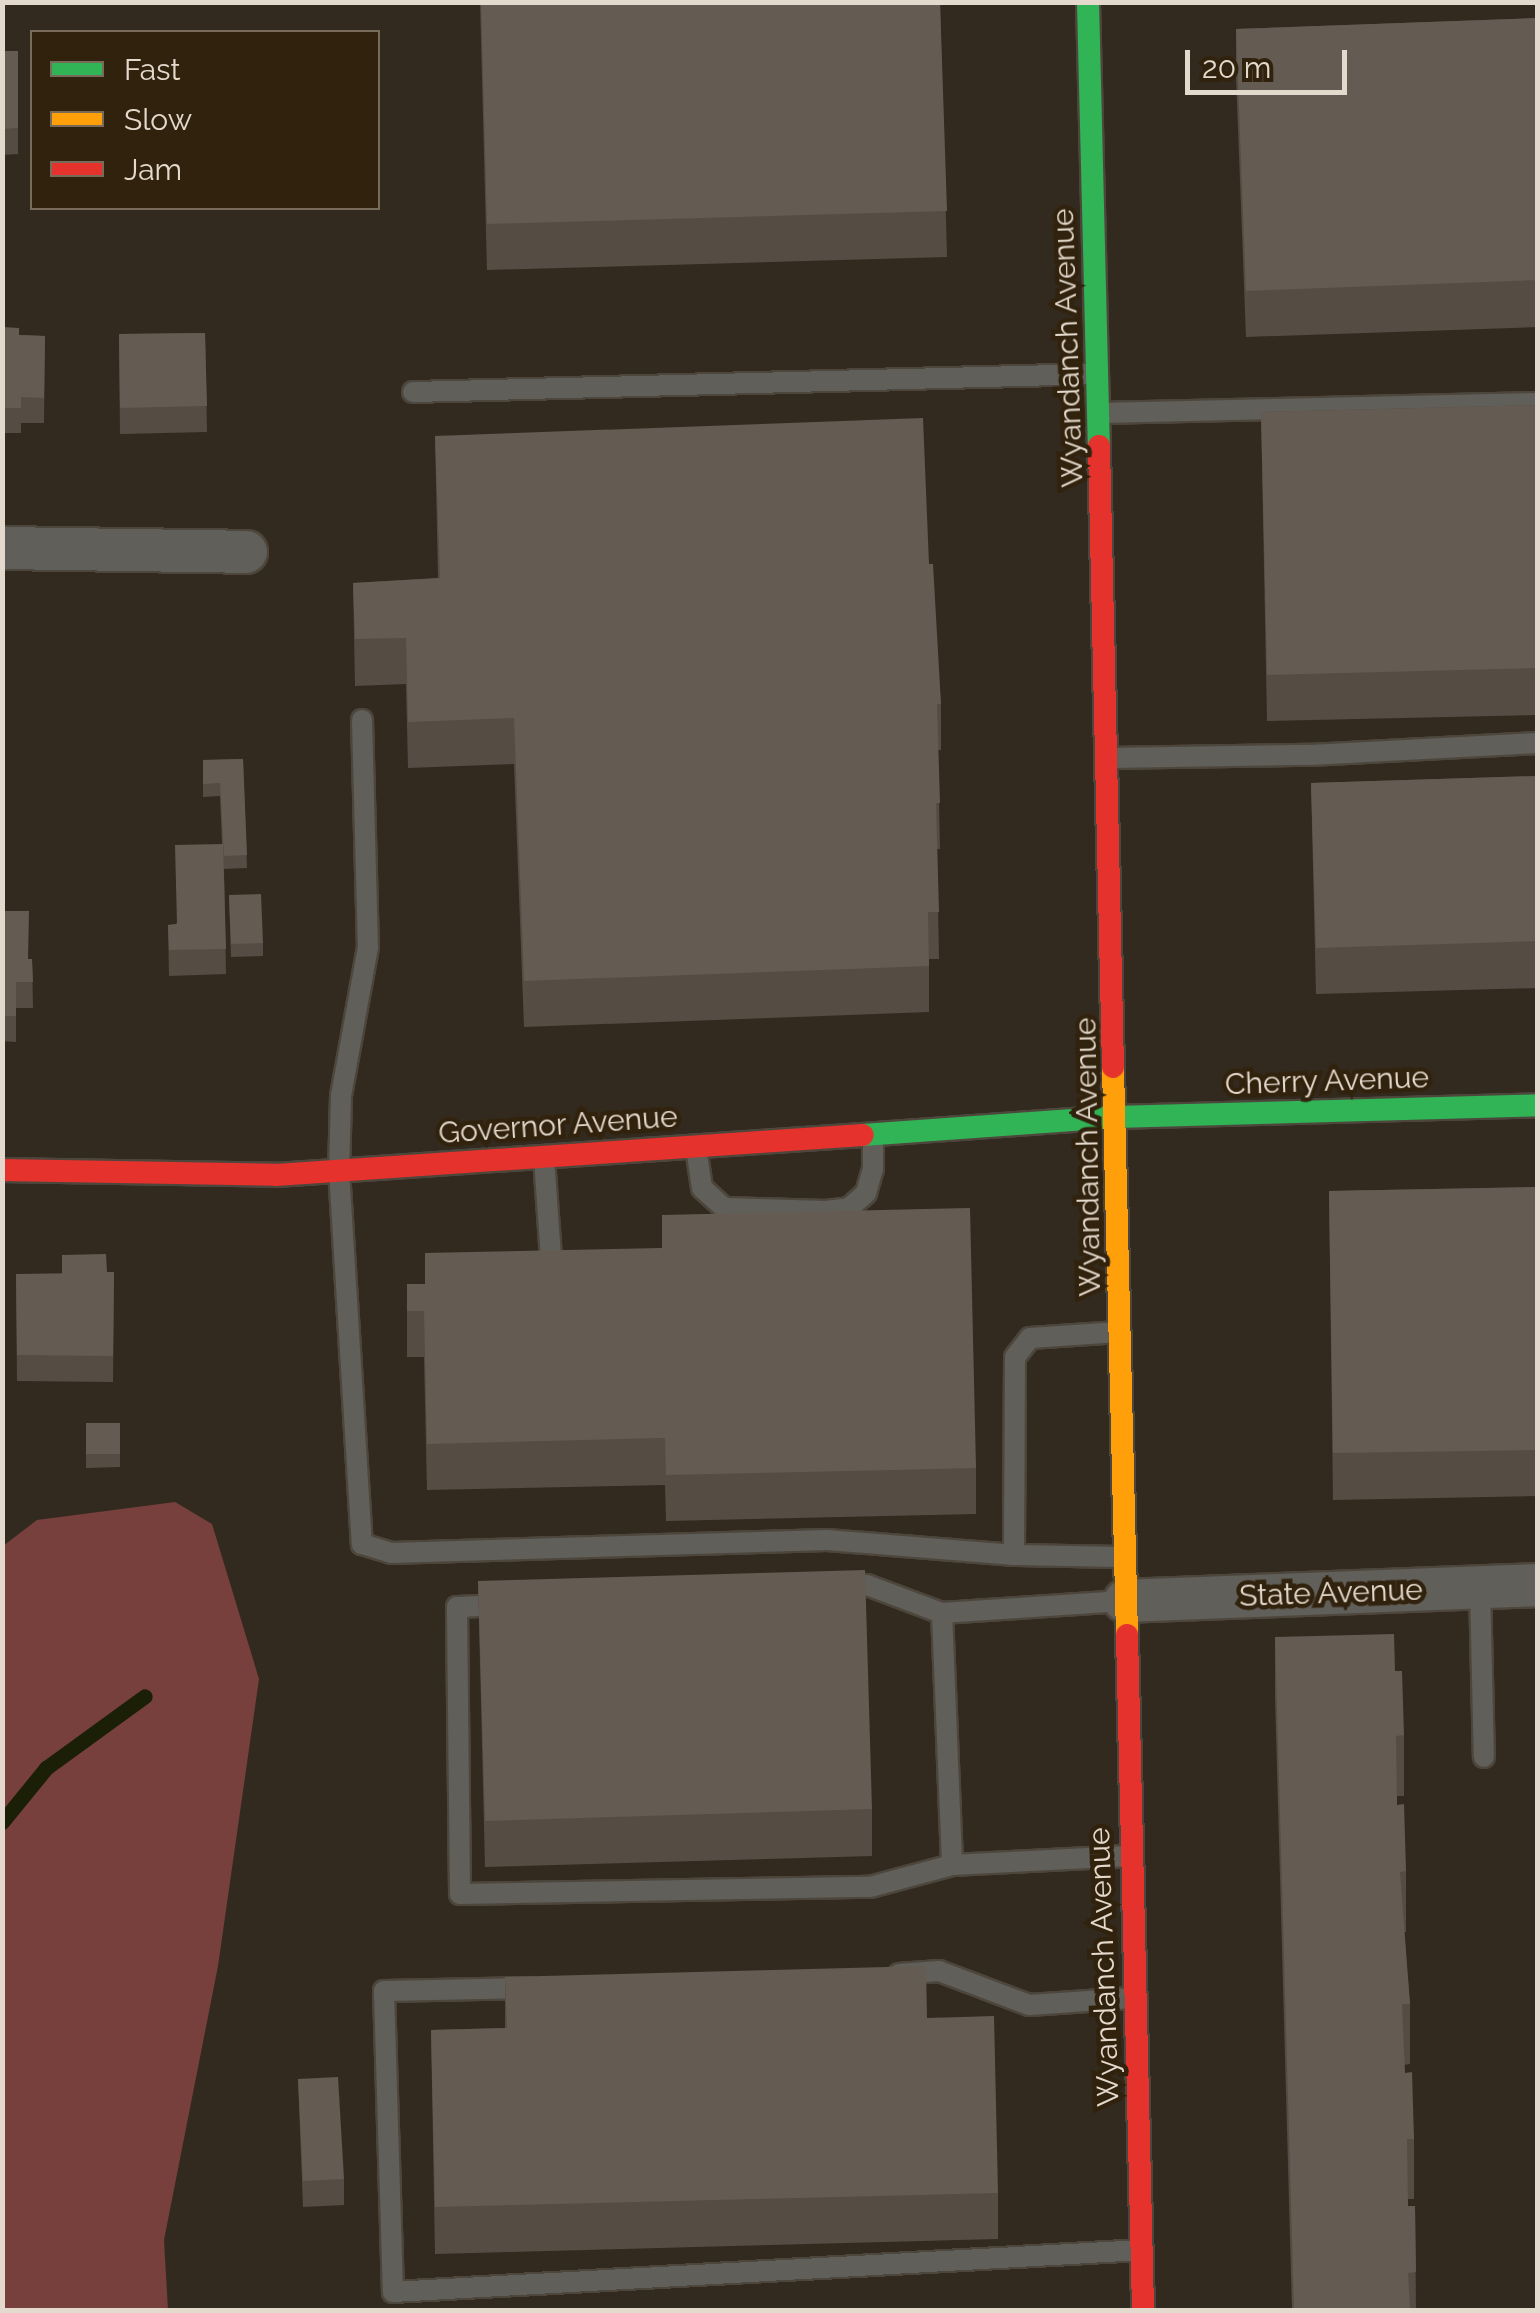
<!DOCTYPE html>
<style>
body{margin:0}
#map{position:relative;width:1540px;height:2313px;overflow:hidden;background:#332a1f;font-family:Raleway,sans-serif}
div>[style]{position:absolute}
.green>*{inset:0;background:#77403d}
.stream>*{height:15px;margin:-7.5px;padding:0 7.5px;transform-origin:7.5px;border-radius:7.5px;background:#1a1f06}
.roads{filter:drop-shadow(2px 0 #4d463c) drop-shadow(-2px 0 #4d463c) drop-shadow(0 2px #4d463c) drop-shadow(0 -2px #4d463c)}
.lane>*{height:20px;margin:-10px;padding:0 10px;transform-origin:10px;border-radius:10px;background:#615f5a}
.street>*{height:42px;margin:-21px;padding:0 21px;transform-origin:21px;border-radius:21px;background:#615f5a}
.fast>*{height:22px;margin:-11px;padding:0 11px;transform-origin:11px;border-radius:11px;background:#30b455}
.slow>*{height:22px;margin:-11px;padding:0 11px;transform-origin:11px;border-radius:11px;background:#ff9f0a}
.jam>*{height:22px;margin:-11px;padding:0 11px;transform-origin:11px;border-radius:11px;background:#e5322d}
.wall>*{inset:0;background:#554c43}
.building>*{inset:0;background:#645b52}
span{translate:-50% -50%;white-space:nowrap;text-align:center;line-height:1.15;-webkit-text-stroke:9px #31220d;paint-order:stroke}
.street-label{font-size:30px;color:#e3d9cc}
.frame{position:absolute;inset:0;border:5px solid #e3d9cc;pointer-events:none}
.legend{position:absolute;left:30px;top:30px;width:350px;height:180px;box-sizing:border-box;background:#31220d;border:2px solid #786b59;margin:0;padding:12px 18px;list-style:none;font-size:30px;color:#e3d9cc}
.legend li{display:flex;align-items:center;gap:20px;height:50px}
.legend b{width:50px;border:2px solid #786b59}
.scale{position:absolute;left:1185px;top:50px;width:162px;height:45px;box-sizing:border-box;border:5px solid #e3d9cc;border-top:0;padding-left:12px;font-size:30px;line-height:35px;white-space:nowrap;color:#e3d9cc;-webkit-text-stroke:8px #31220d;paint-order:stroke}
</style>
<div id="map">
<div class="green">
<i style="clip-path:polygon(175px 1502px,212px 1524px,259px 1679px,218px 1966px,164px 2240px,168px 2310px,3px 2310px,3px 1546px,37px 1520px)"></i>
</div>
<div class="stream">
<i style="left:2px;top:1822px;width:70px;rotate:-50.8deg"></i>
<i style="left:46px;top:1768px;width:122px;rotate:-36deg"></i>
</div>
<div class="roads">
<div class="lane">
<i style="left:413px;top:392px;width:684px;rotate:-1.51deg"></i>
<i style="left:1100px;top:413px;width:438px;rotate:-1.3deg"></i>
<i style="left:362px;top:720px;width:227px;rotate:88.5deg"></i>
<i style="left:368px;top:947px;width:151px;rotate:100.3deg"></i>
<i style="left:341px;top:1096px;width:74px;rotate:91.5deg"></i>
<i style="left:339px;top:1170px;width:375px;rotate:86.5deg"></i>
<i style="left:362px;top:1544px;width:30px;rotate:17deg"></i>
<i style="left:391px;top:1553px;width:436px;rotate:-1.7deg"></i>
<i style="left:827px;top:1540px;width:188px;rotate:4.6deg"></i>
<i style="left:1110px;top:758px;width:200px;rotate:-0.9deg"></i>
<i style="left:1310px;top:755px;width:228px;rotate:-3deg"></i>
<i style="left:696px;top:1148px;width:40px;rotate:81.5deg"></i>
<i style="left:702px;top:1188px;width:30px;rotate:42deg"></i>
<i style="left:724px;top:1208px;width:102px;rotate:1.7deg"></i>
<i style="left:826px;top:1211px;width:23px;rotate:-7deg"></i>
<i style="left:849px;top:1208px;width:23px;rotate:-41deg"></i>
<i style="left:866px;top:1193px;width:25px;rotate:-74deg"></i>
<i style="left:873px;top:1169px;width:32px;rotate:-90deg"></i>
<i style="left:544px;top:1158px;width:101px;rotate:86deg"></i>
<i style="left:1119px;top:1332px;width:89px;rotate:176.1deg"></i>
<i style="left:1030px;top:1338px;width:24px;rotate:128deg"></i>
<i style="left:1015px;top:1357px;width:198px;rotate:90.3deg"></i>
<i style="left:1014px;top:1555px;width:109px;rotate:1.1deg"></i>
<i style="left:842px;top:1586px;width:25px;rotate:-2deg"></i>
<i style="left:867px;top:1585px;width:80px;rotate:20.5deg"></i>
<i style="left:1480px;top:1587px;width:170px;rotate:88.7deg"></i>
<i style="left:1123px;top:1601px;width:181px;rotate:176.2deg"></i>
<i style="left:942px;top:1613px;width:252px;rotate:87.7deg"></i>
<i style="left:952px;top:1865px;width:176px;rotate:-2.9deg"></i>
<i style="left:503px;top:1605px;width:46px;rotate:177.5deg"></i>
<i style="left:457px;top:1607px;width:287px;rotate:89.4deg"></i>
<i style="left:460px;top:1894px;width:410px;rotate:-1deg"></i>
<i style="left:870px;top:1887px;width:85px;rotate:-15deg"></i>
<i style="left:899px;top:1974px;width:40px;rotate:-4.3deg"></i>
<i style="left:939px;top:1971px;width:96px;rotate:20.7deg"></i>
<i style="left:1029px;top:2005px;width:104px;rotate:-3.9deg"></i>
<i style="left:530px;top:1988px;width:146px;rotate:178.8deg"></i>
<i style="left:384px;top:1991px;width:301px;rotate:88.3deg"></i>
<i style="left:393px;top:2292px;width:749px;rotate:-3.21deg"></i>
</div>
<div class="street">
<i style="left:2px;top:548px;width:244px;rotate:0.9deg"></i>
<i style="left:1125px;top:1601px;width:413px;rotate:-2.2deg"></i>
</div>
<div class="fast">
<i style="left:1088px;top:2px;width:444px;rotate:88.6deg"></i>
<i style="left:863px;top:1135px;width:255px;rotate:-4.1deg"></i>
<i style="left:1117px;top:1117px;width:421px;rotate:-1.6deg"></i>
</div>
<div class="slow">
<i style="left:1113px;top:1067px;width:568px;rotate:88.59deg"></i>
</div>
<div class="jam">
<i style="left:1099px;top:446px;width:621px;rotate:88.71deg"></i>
<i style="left:2px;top:1170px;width:274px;rotate:1deg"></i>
<i style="left:276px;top:1175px;width:588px;rotate:-3.9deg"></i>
<i style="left:1127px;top:1635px;width:675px;rotate:88.64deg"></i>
</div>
</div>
<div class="wall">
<i style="clip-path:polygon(480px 2px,940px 2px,947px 257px,487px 270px)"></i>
<i style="clip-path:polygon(1538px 18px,1538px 327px,1246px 337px,1236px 76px,1236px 29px)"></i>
<i style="clip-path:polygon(2px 51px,18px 51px,18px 154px,2px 155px)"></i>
<i style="clip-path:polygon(2px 327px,19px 335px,45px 336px,44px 423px,21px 423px,21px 433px,2px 433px)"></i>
<i style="clip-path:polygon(205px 333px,207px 432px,120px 434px,119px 334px)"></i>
<i style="clip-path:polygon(1538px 405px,1538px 715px,1267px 721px,1261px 412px)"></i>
<i style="clip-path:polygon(435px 436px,929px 564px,941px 704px,941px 750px,938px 750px,940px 849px,937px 849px,939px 959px,929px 959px,929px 1012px,524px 1027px,514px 764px,408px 768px,406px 684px,355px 686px,353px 583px,438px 578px)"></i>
<i style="clip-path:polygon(2px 697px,5px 742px,5px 767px,2px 767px)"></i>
<i style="clip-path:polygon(243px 759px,247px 868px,224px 869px,226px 974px,169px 976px,168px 925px,176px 924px,222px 844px,220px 796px,203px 797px,203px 760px)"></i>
<i style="clip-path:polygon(1538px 776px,1538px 988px,1316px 994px,1311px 783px)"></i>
<i style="clip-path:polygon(229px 895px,263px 943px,263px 956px,231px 957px)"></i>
<i style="clip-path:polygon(2px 911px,28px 959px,32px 959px,33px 1008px,16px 1008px,16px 1042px,2px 1041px)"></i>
<i style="clip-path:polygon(1538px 1187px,1538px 1496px,1333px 1500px,1329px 1191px)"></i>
<i style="clip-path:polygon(114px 1272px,113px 1382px,17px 1381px,16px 1274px)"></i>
<i style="clip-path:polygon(407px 1284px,976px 1468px,976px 1514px,666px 1521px,665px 1485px,427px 1490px,424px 1357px,407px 1357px)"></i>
<i style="clip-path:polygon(86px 1423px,120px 1423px,120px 1467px,86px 1468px)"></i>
<i style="clip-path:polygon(478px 1581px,872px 1809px,872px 1856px,485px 1867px)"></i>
<i style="clip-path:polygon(1275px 1637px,1395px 1671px,1404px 1735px,1404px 1796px,1397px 1796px,1397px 1805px,1406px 1871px,1406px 1932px,1404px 1932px,1410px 2004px,1410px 2064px,1404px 2065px,1414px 2139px,1414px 2199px,1408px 2199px,1408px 2206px,1415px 2206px,1416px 2310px,1292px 2310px,1275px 1697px)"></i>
<i style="clip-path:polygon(505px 1977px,927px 2018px,998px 2193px,998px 2239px,435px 2254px,431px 2030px,505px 2028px)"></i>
<i style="clip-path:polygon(298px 2079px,344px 2179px,344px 2205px,303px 2207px)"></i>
</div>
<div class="building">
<i style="clip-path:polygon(481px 2px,940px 2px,947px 211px,487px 224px)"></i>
<i style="clip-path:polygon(1538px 18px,1538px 280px,1246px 291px,1236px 29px)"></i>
<i style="clip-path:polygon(2px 51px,18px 51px,18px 128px,2px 129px)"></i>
<i style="clip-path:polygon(2px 327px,19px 328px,19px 335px,45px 336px,44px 398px,21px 397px,21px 408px,2px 408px)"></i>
<i style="clip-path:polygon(205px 333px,207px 406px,120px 408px,119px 334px)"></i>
<i style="clip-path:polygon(1538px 405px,1538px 668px,1267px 675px,1261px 412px)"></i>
<i style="clip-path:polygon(923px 418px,929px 564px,933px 564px,941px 704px,937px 704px,940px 803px,936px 803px,939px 912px,928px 912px,929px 966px,524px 981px,514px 718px,408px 722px,406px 638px,355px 639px,353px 583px,440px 578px,435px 436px)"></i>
<i style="clip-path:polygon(2px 697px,5px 742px,2px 742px)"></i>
<i style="clip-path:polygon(243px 759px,247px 855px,224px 856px,220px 783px,203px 784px,203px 760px)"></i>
<i style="clip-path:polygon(1538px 776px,1538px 941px,1316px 948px,1311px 783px)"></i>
<i style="clip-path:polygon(223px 844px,226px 949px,169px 950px,168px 925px,177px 924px,175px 845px)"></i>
<i style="clip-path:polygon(261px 894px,263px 943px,231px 944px,229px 895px)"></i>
<i style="clip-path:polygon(2px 911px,29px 911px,28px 959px,32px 959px,33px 982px,16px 982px,16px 1016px,2px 1016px)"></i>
<i style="clip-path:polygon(1538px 1187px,1538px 1450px,1333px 1453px,1329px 1191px)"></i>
<i style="clip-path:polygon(970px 1208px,976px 1468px,666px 1475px,665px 1438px,427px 1444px,424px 1311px,407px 1311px,407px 1284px,425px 1284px,425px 1253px,662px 1248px,662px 1215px)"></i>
<i style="clip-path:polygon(106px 1254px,107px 1272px,114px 1272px,113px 1356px,17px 1355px,16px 1274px,62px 1274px,62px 1255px)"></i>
<i style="clip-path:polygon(86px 1423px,120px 1423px,120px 1454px,86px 1454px)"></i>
<i style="clip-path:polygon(865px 1570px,872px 1809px,485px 1821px,478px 1581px)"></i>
<i style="clip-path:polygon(1394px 1634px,1395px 1671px,1402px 1671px,1404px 1735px,1396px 1736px,1397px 1805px,1404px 1804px,1406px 1871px,1400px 1872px,1410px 2004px,1402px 2004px,1405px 2073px,1412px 2072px,1414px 2139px,1407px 2139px,1408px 2206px,1415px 2206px,1416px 2272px,1408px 2273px,1410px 2310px,1294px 2310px,1275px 1637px)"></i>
<i style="clip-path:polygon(926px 1966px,927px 2018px,994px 2016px,998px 2193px,435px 2207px,431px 2030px,507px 2028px,505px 1977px)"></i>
<i style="clip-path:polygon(338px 2077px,344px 2179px,303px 2181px,298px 2079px)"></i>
</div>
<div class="street-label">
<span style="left:1068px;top:348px;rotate:-92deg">Wyandanch Avenue</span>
<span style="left:1327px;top:1081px;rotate:-2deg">Cherry Avenue</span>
<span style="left:558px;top:1125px;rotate:-4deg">Governor Avenue</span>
<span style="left:1088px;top:1157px;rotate:-91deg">Wyandanch Avenue</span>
<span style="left:1331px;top:1593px;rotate:-2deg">State Avenue</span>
<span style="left:1104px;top:1967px;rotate:-92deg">Wyandanch Avenue</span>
</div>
<div class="frame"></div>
<ul class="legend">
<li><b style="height:12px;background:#30b455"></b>Fast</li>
<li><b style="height:12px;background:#ff9f0a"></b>Slow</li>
<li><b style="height:12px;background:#e5322d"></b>Jam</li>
</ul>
<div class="scale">20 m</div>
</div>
